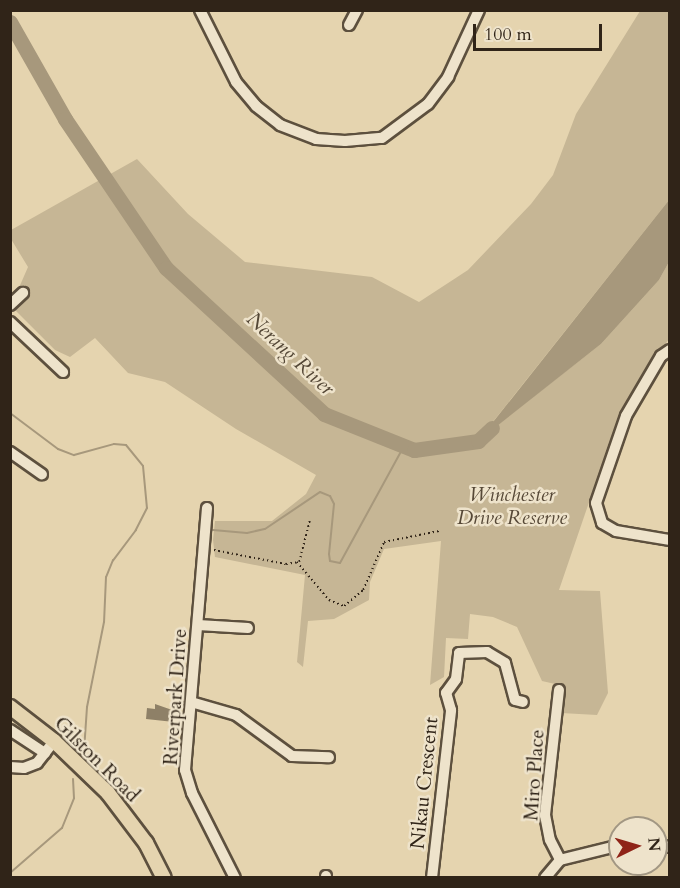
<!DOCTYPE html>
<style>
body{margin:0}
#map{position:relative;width:680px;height:888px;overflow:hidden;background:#e5d4af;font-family:Cardo,serif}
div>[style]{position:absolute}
.green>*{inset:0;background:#c6b695}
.water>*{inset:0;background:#a7987c}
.stream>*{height:2px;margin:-1px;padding:0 1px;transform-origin:1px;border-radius:1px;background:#a7987c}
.river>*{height:15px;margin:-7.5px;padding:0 7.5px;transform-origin:7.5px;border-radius:7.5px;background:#a7987c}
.building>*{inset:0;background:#8e8067}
.path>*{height:1.5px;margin-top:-0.75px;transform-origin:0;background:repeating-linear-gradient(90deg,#302418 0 1.5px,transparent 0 4.5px)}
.roads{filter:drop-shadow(2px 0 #5d503e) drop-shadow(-2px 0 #5d503e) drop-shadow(0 2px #5d503e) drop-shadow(0 -2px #5d503e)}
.minor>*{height:10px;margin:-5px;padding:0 5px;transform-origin:5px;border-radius:5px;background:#eee3cb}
.major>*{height:14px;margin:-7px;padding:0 7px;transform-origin:7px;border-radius:7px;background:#e5d4af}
span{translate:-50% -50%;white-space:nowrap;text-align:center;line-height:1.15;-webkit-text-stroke:5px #eee3cb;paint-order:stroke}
.park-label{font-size:20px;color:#564837;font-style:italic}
.street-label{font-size:20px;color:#302418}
.water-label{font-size:21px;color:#544736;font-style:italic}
.frame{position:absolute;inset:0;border:12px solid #302418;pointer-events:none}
.north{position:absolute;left:608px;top:816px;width:60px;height:60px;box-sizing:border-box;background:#eee3cb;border:2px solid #a29783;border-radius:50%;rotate:85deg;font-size:16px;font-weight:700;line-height:24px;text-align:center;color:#302418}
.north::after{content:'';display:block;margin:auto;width:21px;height:27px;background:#8f2418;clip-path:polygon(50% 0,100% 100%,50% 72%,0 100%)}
.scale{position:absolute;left:473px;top:24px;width:129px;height:27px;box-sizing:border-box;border:3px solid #302418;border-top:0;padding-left:8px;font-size:18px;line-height:21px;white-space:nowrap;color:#302418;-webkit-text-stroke:4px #eee3cb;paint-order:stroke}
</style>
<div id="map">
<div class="green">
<i style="clip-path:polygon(640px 11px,669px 11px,669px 200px,480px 438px,601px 344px,659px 280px,669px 262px,669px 339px,652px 362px,611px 438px,559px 590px,600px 591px,608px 693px,597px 715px,561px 713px,564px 686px,542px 681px,517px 627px,493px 617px,470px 614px,468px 639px,446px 638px,444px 677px,430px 685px,441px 541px,384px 549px,370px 582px,369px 600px,334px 619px,308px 621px,303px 667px,297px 662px,305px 575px,215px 557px,213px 540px,215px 521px,272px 521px,306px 494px,316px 475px,236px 429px,165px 382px,128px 373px,95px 338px,70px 357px,55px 350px,11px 306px,28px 267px,11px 239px,11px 230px,137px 159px,188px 214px,245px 262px,372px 277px,419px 302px,468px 270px,531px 204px,553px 175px,576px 114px)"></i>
</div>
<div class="water">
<i style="clip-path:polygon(669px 200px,669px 262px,659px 280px,601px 344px,478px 441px)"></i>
</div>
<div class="stream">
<i style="left:10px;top:413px;width:60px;rotate:36.9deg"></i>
<i style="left:58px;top:449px;width:17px;rotate:21deg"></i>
<i style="left:74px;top:455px;width:41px;rotate:-15.4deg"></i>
<i style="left:114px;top:444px;width:12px;rotate:5deg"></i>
<i style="left:126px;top:445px;width:27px;rotate:51deg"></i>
<i style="left:143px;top:466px;width:42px;rotate:84.6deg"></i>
<i style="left:147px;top:508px;width:25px;rotate:117deg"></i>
<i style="left:136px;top:530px;width:38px;rotate:127deg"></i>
<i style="left:113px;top:560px;width:18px;rotate:112deg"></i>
<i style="left:106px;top:577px;width:45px;rotate:92.5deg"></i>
<i style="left:104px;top:622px;width:87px;rotate:101.3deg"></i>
<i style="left:87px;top:707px;width:44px;rotate:93.9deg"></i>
<i style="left:213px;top:530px;width:34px;rotate:5deg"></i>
<i style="left:247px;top:533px;width:18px;rotate:-13deg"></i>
<i style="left:265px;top:529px;width:66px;rotate:-33.9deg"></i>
<i style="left:320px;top:492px;width:11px;rotate:22deg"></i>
<i style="left:330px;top:496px;width:9px;rotate:63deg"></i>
<i style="left:334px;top:504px;width:50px;rotate:95.7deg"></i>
<i style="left:329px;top:554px;width:7px;rotate:82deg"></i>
<i style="left:330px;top:561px;width:10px;rotate:11deg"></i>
<i style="left:340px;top:563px;width:133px;rotate:-61.3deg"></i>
<i style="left:10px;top:873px;width:69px;rotate:-40.9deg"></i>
<i style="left:62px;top:828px;width:32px;rotate:-68deg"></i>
<i style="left:74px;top:798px;width:19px;rotate:-93deg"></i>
</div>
<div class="river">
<i style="left:10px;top:22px;width:112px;rotate:60.4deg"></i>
<i style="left:65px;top:119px;width:180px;rotate:55.9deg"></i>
<i style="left:166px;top:268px;width:215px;rotate:42.7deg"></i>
<i style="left:324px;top:414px;width:97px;rotate:21.8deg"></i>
<i style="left:414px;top:450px;width:65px;rotate:-8deg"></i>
<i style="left:478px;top:441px;width:19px;rotate:-43deg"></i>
</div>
<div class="building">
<i style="clip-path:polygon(155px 704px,175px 711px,174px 722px,146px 719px,147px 708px,155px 709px)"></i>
</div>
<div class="path">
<i style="left:214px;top:550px;width:73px;rotate:11deg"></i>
<i style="left:286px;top:564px;width:13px;rotate:-9deg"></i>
<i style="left:299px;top:562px;width:44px;rotate:-75.7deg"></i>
<i style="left:297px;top:562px;width:50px;rotate:49.9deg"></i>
<i style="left:329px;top:600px;width:16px;rotate:22deg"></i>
<i style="left:344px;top:606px;width:25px;rotate:-40deg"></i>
<i style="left:363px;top:590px;width:52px;rotate:-66.4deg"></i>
<i style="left:384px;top:542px;width:56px;rotate:-11.3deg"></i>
</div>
<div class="roads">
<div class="minor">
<i style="left:200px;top:10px;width:80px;rotate:63.4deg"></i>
<i style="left:236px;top:82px;width:31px;rotate:50deg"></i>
<i style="left:256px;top:106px;width:31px;rotate:38deg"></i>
<i style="left:280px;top:125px;width:39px;rotate:21deg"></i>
<i style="left:316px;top:139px;width:29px;rotate:4deg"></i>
<i style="left:345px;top:141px;width:37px;rotate:-5deg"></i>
<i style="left:382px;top:138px;width:57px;rotate:-36.5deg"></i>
<i style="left:428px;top:104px;width:34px;rotate:-53deg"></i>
<i style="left:448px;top:77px;width:74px;rotate:-65.2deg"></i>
<i style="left:349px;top:25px;width:17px;rotate:-62deg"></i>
<i style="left:10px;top:305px;width:18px;rotate:-43deg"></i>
<i style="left:10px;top:322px;width:73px;rotate:43.3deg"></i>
<i style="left:670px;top:350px;width:11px;rotate:146deg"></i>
<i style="left:661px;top:356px;width:69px;rotate:120.3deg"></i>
<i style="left:626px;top:416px;width:92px;rotate:109deg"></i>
<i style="left:596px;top:503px;width:21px;rotate:73deg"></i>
<i style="left:602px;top:523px;width:16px;rotate:30deg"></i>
<i style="left:616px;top:531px;width:55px;rotate:9.5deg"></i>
<i style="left:10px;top:452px;width:39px;rotate:35deg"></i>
<i style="left:207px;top:508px;width:263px;rotate:94.8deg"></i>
<i style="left:185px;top:770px;width:24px;rotate:73deg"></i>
<i style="left:192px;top:793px;width:95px;rotate:63.2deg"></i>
<i style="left:198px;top:625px;width:50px;rotate:3.4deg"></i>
<i style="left:559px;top:690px;width:126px;rotate:96.4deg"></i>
<i style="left:545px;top:815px;width:25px;rotate:79deg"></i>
<i style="left:550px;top:840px;width:22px;rotate:63deg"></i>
<i style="left:191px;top:702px;width:47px;rotate:16.1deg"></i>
<i style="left:236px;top:715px;width:69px;rotate:36.2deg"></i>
<i style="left:292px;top:756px;width:37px;rotate:2deg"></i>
<i style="left:10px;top:730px;width:42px;rotate:33.3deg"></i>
<i style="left:10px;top:767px;width:14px;rotate:4deg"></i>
<i style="left:24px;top:768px;width:14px;rotate:-21deg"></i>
<i style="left:37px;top:763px;width:28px;rotate:-52deg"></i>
<i style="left:656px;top:845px;width:14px;rotate:8deg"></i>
<i style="left:326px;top:878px;width:2px;rotate:-90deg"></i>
<i style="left:432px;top:878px;width:169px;rotate:-83.5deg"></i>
<i style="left:451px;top:710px;width:18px;rotate:-106deg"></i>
<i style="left:446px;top:693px;width:17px;rotate:-54deg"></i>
<i style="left:456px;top:679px;width:26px;rotate:-83deg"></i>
<i style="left:459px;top:653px;width:28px;rotate:-2deg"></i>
<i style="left:487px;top:652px;width:21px;rotate:31deg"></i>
<i style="left:505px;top:663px;width:38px;rotate:75deg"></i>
<i style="left:515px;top:700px;width:8px;rotate:14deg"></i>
<i style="left:545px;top:878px;width:23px;rotate:-50deg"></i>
<i style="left:560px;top:860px;width:62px;rotate:-14deg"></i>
</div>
<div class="major">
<i style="left:10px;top:707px;width:56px;rotate:37.7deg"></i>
<i style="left:54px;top:741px;width:75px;rotate:43.9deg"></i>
<i style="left:108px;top:793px;width:63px;rotate:52.8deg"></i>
<i style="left:146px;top:843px;width:39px;rotate:63deg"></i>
</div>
</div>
<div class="park-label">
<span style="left:512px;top:506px">Winchester<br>Drive Reserve</span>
</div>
<div class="street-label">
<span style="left:175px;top:697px;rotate:-86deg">Riverpark Drive</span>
<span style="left:97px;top:759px;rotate:45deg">Gilston Road</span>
<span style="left:534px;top:775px;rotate:-86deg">Miro Place</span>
<span style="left:424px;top:783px;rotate:-84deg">Nikau Crescent</span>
</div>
<div class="water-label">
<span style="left:290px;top:354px;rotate:43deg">Nerang River</span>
</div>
<div class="frame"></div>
<div class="north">N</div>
<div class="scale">100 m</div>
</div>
